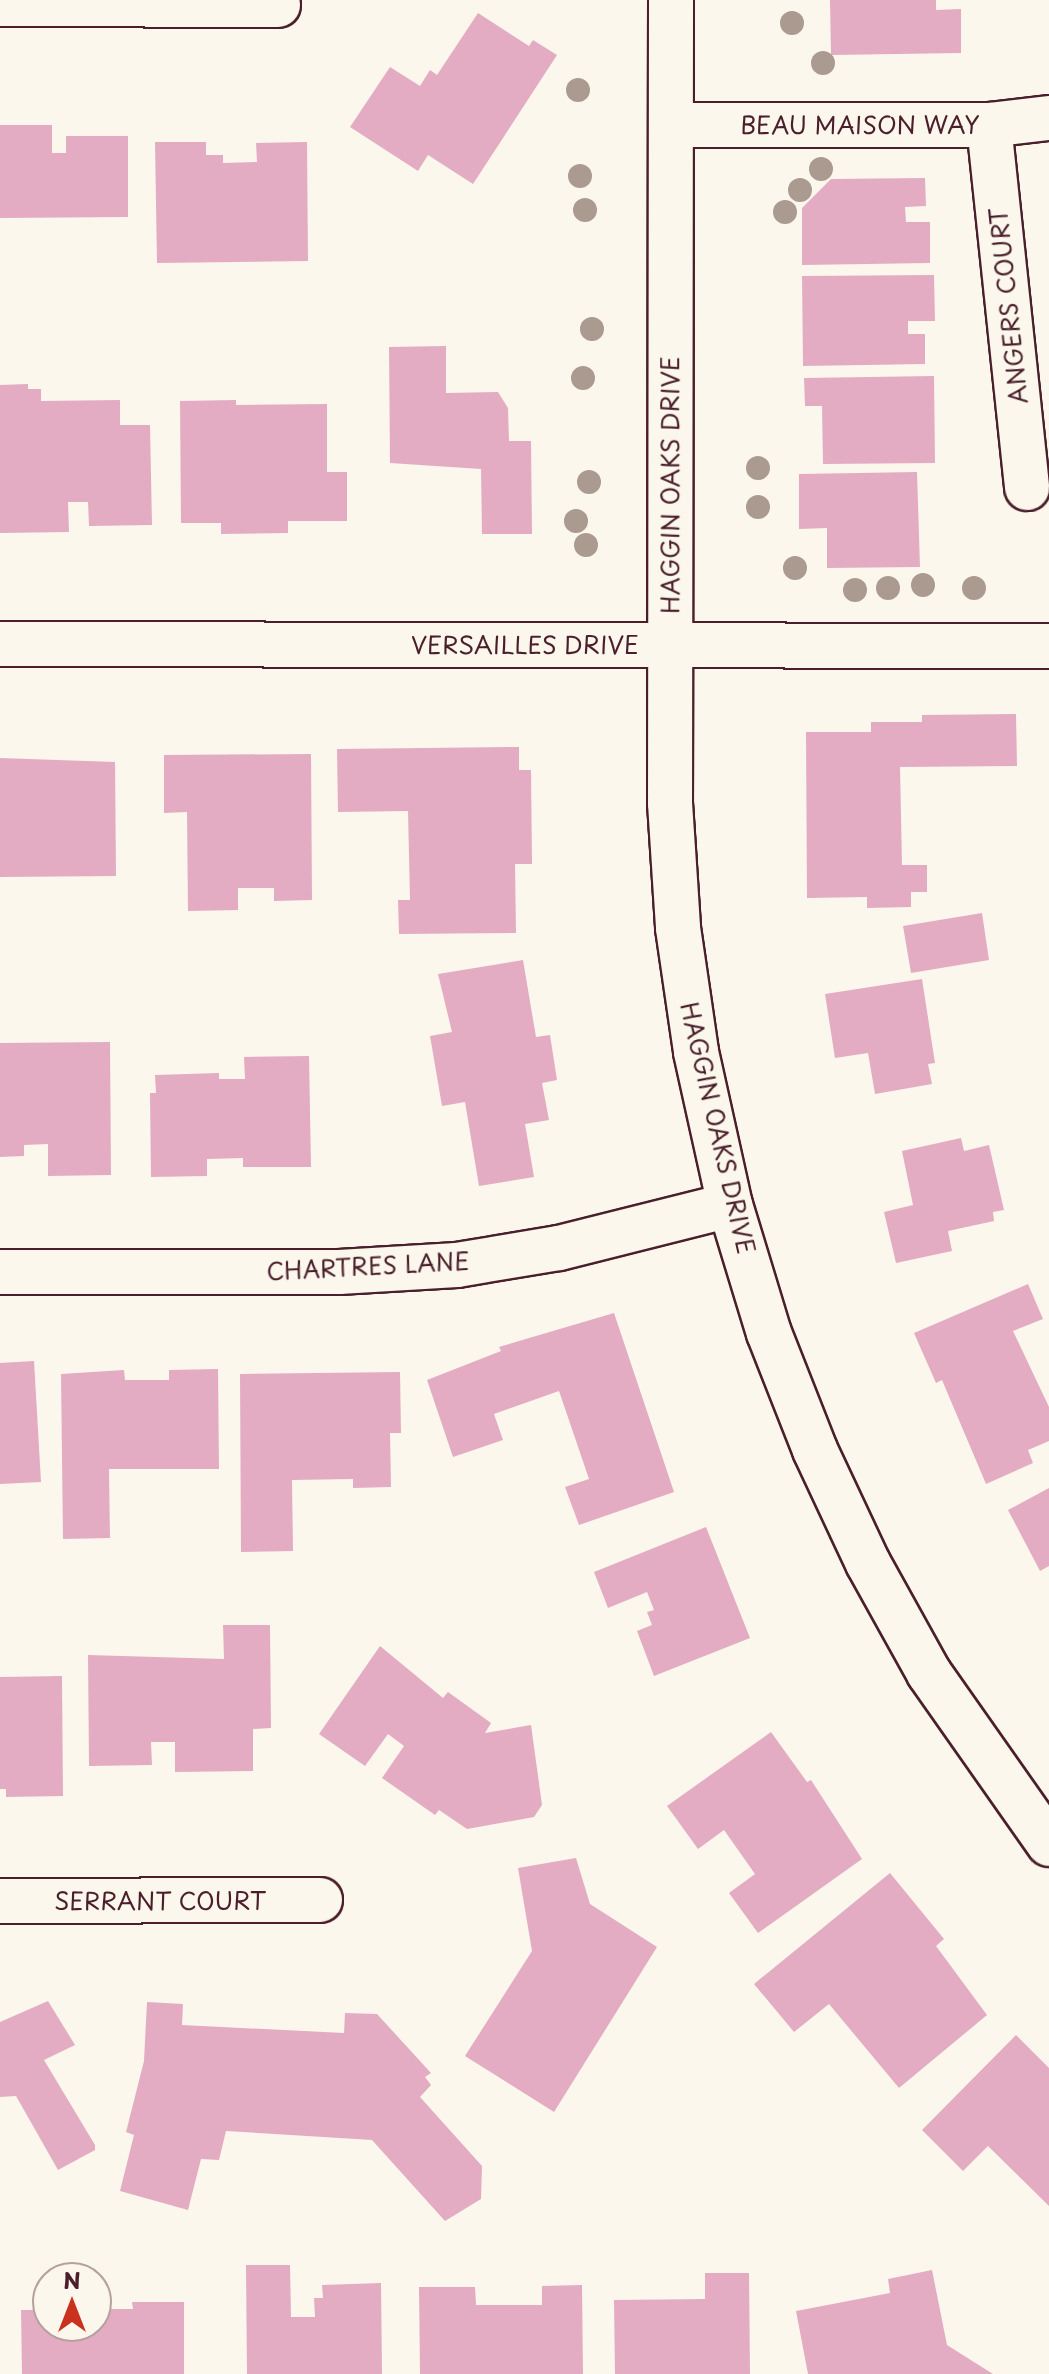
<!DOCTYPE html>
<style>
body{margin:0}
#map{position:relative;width:1049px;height:2374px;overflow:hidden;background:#fbf7ec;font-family:"Playpen Sans",sans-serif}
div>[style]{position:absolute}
.building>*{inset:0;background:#e3acc3}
.roads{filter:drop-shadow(2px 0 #4a1f2b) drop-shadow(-2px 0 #4a1f2b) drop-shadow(0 2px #4a1f2b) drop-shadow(0 -2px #4a1f2b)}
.street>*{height:44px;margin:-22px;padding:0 22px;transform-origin:22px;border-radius:22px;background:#fbf7ec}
.secondary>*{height:44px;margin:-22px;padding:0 22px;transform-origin:22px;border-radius:22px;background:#fbf7ec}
.trees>*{width:24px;height:24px;margin:-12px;border-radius:50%;background:#ab9a8f}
span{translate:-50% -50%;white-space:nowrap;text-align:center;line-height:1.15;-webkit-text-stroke:6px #fbf7ec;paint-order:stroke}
.street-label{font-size:24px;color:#4a1f2b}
.north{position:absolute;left:32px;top:2262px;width:80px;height:80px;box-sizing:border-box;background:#fbf7ec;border:2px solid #b4a19f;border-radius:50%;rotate:0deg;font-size:22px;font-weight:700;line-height:32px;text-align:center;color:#4a1f2b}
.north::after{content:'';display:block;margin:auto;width:28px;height:36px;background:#c8321e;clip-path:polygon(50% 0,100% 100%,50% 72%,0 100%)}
</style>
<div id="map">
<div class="building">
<i style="clip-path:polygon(830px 0,936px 0,936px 10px,961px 9px,961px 53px,831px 55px)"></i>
<i style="clip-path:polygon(478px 13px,529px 46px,533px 40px,557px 55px,473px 184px,428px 155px,418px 171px,350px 127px,390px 67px,420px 86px,430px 70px,437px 75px)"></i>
<i style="clip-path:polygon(0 125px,52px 125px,52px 153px,66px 153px,66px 136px,128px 136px,128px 217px,0 218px)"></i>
<i style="clip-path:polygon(155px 142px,206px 142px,206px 155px,223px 155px,223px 163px,257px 162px,256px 143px,307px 142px,308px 261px,157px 263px)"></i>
<i style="clip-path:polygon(925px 178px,926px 206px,905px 207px,906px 222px,930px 222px,930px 263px,802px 265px,802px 208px,831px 179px)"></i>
<i style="clip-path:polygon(934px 275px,935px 321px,908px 321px,908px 334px,925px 334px,925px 364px,803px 366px,802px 276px)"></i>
<i style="clip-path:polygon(446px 346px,446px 393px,498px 392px,508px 408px,509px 441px,531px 441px,532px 534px,482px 534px,481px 469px,390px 463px,389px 347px)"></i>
<i style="clip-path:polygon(934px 376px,935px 463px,823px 464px,822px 406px,805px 406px,804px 378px)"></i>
<i style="clip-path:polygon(28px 384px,28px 389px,41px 389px,41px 401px,120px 400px,120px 425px,150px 425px,152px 525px,89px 526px,88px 502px,68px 502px,69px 532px,0 533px,0 385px)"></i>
<i style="clip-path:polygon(236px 400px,236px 405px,327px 404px,327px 472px,347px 472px,347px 521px,288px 521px,288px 533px,221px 534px,221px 523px,181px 523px,180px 401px)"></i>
<i style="clip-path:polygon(917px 472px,920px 567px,827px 568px,827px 528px,799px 529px,799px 474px)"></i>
<i style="clip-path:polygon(1016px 714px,1017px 766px,900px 767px,902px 865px,927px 865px,927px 892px,911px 892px,911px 907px,867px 908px,867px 897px,807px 898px,806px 732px,871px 732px,871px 722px,922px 722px,922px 715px)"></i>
<i style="clip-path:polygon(519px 747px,519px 770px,531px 770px,532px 864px,515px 864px,516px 933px,399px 934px,398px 900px,410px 900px,408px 811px,338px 812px,337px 749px)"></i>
<i style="clip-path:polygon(311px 754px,312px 900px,274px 901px,274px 888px,238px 888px,238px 910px,188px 911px,187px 812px,164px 813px,164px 755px)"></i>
<i style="clip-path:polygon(0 758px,115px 762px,116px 876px,0 877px)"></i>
<i style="clip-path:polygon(982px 913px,989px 960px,911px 973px,903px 926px)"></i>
<i style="clip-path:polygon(523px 960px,536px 1037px,550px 1035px,557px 1080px,542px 1083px,549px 1120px,525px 1124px,534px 1177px,479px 1186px,465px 1102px,442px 1106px,430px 1036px,452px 1032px,438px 974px)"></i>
<i style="clip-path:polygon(922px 979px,935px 1063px,928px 1064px,932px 1084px,875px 1094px,868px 1053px,835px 1058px,825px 994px)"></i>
<i style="clip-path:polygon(110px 1042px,111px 1175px,48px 1176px,48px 1144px,24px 1145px,24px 1156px,0 1157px,0 1043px)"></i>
<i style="clip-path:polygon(309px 1056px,311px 1167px,243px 1167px,243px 1158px,207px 1159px,207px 1176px,151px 1177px,150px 1093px,156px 1093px,155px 1075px,219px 1073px,219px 1079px,245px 1079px,244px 1057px)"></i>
<i style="clip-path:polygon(961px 1138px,964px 1151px,989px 1145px,1004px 1210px,993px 1212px,994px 1221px,948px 1231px,952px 1251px,896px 1263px,884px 1212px,913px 1205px,902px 1151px)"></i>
<i style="clip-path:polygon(1028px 1284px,1043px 1319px,1013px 1331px,1049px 1407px,1049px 1441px,1028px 1450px,1033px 1463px,986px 1484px,942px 1380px,936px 1383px,914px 1333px)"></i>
<i style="clip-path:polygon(614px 1313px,674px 1492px,579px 1525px,565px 1487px,589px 1479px,559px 1391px,494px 1414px,503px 1440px,453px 1457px,427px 1380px,501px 1351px,499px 1347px)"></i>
<i style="clip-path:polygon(34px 1361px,41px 1482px,0 1484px,0 1363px)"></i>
<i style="clip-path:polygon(218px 1369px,219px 1469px,109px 1469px,110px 1538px,63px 1539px,61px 1374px,124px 1370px,125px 1380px,169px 1380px,169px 1370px)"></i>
<i style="clip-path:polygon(400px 1372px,401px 1433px,390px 1433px,391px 1487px,353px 1488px,353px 1479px,292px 1480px,293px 1551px,241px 1552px,240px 1374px)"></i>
<i style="clip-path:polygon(1049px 1488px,1049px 1566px,1040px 1571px,1008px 1510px)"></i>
<i style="clip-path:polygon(706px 1527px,750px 1638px,654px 1676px,637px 1631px,652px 1625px,647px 1612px,654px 1610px,647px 1592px,608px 1608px,594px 1572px)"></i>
<i style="clip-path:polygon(223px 1625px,270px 1625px,271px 1728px,253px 1729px,253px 1771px,175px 1772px,175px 1742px,151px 1742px,152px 1765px,89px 1766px,88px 1655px,224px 1659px)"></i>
<i style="clip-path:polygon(380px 1646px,443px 1698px,448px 1692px,491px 1723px,485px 1733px,531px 1725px,542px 1805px,534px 1817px,467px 1829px,439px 1810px,435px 1815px,382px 1778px,404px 1746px,388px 1734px,365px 1766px,319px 1734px)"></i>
<i style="clip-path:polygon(62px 1676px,63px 1796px,6px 1797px,6px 1789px,0 1789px,0 1677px)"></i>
<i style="clip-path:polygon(771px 1732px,807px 1782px,811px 1780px,862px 1859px,758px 1933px,729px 1893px,755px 1874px,724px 1830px,698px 1849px,667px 1806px)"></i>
<i style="clip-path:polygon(576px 1858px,590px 1904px,657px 1947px,554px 2112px,465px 2056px,532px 1951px,518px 1868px)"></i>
<i style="clip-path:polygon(890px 1873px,944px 1939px,936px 1946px,987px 2015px,899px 2088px,829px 2004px,794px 2032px,754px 1984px)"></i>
<i style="clip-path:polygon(48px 2001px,75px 2045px,44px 2060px,95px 2145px,95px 2150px,58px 2170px,16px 2096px,0 2097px,0 2022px)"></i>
<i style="clip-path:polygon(147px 2002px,183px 2004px,182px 2025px,344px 2033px,345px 2013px,377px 2014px,431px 2073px,425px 2077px,431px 2085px,420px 2097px,482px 2166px,481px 2199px,445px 2221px,372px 2140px,226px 2131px,219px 2160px,201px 2159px,188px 2210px,120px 2191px,134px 2135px,126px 2132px,144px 2061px)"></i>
<i style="clip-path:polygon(1016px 2035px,1049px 2068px,1049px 2206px,988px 2146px,963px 2171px,922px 2130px)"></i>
<i style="clip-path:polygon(246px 2265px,290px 2265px,291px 2317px,315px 2317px,314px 2298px,323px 2298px,322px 2285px,381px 2283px,382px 2374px,247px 2374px)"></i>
<i style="clip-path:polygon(932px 2270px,947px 2345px,993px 2374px,808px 2374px,796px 2311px,890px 2293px,888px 2279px)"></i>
<i style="clip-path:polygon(705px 2273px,749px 2273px,750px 2374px,615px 2374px,614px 2300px,705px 2299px)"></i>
<i style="clip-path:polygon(582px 2285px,583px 2374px,420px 2374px,419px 2287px,475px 2287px,476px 2305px,542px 2305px,542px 2286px)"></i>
<i style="clip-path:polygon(132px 2302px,184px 2302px,184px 2374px,22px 2374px,21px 2310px,48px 2310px,48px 2326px,96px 2326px,96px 2309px,133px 2309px)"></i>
</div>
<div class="roads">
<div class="street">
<i style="left:0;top:4px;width:278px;rotate:0.2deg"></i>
<i style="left:671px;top:125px;width:318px"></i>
<i style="left:989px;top:125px;width:60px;rotate:-6.7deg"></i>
<i style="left:989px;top:125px;width:365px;rotate:84deg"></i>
<i style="left:0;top:644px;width:1049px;rotate:0.11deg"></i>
<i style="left:0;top:1272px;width:339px"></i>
<i style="left:339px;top:1272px;width:118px;rotate:-3.4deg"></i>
<i style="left:457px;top:1265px;width:103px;rotate:-9.5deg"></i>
<i style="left:559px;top:1248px;width:176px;rotate:-14.1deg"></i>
<i style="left:0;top:1901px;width:320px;rotate:-0.2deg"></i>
</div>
<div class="secondary">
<i style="left:671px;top:0;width:803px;rotate:90.07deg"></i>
<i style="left:670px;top:803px;width:125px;rotate:86.3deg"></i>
<i style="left:678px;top:928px;width:125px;rotate:81.7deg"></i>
<i style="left:696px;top:1052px;width:157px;rotate:77.5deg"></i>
<i style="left:730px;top:1205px;width:134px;rotate:73.1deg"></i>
<i style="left:769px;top:1333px;width:126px;rotate:68.5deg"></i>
<i style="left:815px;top:1450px;width:125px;rotate:64.9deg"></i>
<i style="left:868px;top:1563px;width:126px;rotate:61deg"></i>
<i style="left:929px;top:1673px;width:209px;rotate:54.9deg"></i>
</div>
</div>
<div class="trees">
<i style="left:792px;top:23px"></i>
<i style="left:823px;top:63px"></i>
<i style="left:578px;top:90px"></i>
<i style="left:821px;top:169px"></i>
<i style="left:580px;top:176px"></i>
<i style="left:800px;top:190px"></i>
<i style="left:585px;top:210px"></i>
<i style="left:785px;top:212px"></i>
<i style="left:592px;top:329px"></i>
<i style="left:583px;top:378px"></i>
<i style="left:758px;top:468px"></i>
<i style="left:589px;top:482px"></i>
<i style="left:758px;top:507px"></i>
<i style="left:576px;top:521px"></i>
<i style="left:586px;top:545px"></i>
<i style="left:795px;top:568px"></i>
<i style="left:923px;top:585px"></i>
<i style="left:888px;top:588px"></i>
<i style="left:974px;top:588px"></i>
<i style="left:855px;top:590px"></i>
</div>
<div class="street-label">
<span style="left:860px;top:125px">BEAU MAISON WAY</span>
<span style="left:1008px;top:306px;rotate:-96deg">ANGERS COURT</span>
<span style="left:670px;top:485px;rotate:-90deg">HAGGIN OAKS DRIVE</span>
<span style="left:525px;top:645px">VERSAILLES DRIVE</span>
<span style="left:718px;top:1128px;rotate:77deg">HAGGIN OAKS DRIVE</span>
<span style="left:368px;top:1266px;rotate:-3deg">CHARTRES LANE</span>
<span style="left:160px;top:1901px">SERRANT COURT</span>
</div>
<div class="north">N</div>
</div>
